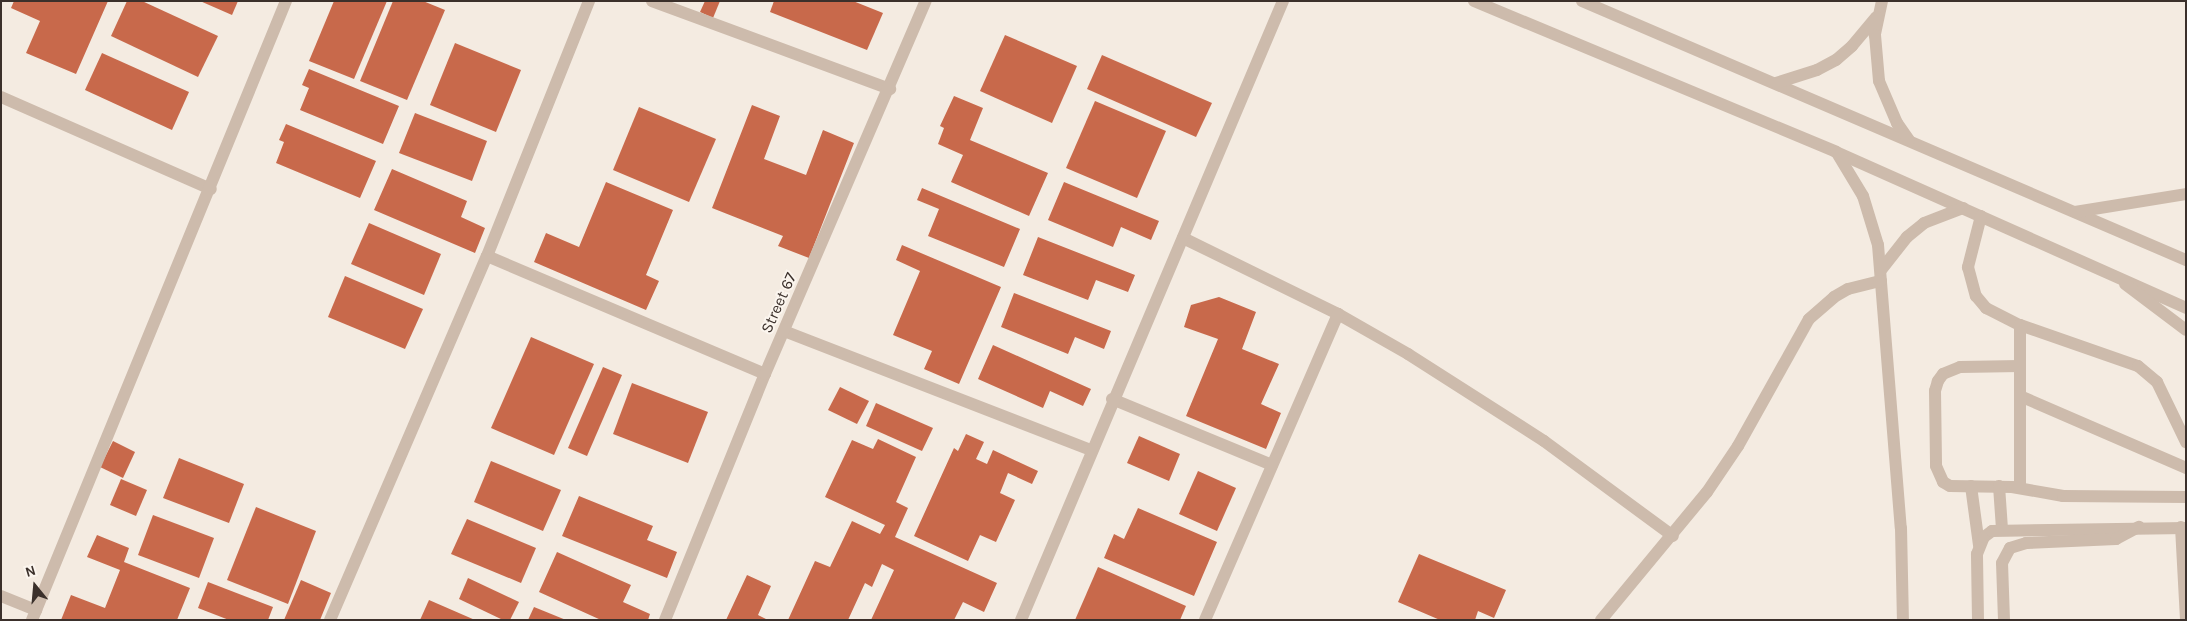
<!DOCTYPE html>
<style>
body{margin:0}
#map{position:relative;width:2187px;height:621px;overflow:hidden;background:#f4ebe1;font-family:Karla,sans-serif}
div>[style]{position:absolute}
.building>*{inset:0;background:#c8694b}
.minor>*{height:12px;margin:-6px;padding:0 6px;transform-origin:6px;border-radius:6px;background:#cdbbac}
span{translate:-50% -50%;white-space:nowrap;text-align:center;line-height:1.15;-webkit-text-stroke:4px #fbf5ee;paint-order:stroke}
.street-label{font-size:16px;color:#3b302b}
.frame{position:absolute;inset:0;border:2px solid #3b302b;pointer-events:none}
.north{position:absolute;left:10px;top:561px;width:50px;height:50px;-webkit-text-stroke:4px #fbf5ee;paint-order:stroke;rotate:343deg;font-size:14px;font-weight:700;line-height:20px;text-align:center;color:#3b302b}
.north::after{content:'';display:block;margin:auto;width:18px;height:22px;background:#3b302b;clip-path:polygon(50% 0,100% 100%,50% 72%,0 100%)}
</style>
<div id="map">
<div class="building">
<i style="clip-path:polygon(14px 1px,108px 1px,76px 74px,26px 53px,40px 21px,11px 8px)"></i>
<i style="clip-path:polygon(127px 1px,142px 1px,218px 36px,198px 77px,111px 36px)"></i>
<i style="clip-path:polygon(200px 1px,238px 1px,232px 15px)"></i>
<i style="clip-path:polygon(334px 1px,387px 1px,354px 79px,309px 61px)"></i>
<i style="clip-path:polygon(393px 1px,423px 1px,445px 10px,407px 100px,360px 81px)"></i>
<i style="clip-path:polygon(705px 1px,720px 1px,713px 18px,700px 12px)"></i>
<i style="clip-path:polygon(774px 1px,853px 1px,883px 13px,867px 50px,770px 12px)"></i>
<i style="clip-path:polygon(1005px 35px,1077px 66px,1052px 123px,980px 91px)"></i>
<i style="clip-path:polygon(455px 43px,521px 70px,496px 132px,430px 105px)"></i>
<i style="clip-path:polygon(102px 53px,189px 92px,172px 130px,85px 90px)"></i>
<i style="clip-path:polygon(1102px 55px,1212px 103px,1196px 137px,1087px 89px)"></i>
<i style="clip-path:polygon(309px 69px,399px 106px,383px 144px,300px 110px,309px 88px,302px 85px)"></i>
<i style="clip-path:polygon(954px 96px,983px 108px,970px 140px,1048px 173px,1029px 216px,951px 182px,963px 155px,938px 144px,944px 128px,940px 126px)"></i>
<i style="clip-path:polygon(1095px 101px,1166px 131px,1137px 198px,1066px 168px)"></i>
<i style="clip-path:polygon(752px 105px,780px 116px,764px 159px,806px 175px,823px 130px,854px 143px,809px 258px,778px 246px,783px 236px,712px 208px)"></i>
<i style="clip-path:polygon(639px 107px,716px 139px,689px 202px,613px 170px)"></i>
<i style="clip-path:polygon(415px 113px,487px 141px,472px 181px,399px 153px)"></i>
<i style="clip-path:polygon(286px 124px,376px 161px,360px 198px,276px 163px,284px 142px,279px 140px)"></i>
<i style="clip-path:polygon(392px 169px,467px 201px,461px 217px,485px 228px,475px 253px,374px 210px)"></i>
<i style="clip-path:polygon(606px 182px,673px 210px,646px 275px,659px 281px,646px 310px,534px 262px,546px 233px,579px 247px)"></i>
<i style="clip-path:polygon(1064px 182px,1159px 221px,1151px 240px,1121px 227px,1113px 247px,1048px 220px)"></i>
<i style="clip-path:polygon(922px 188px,1020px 229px,1004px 267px,928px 236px,939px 209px,917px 200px)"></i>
<i style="clip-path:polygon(369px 223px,441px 254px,424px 295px,351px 264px)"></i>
<i style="clip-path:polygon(1038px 237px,1135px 275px,1128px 292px,1096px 280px,1088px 300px,1023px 275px)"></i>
<i style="clip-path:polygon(902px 245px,1001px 287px,959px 384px,924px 369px,932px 351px,893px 335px,920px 271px,896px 260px)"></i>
<i style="clip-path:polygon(345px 276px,423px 309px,405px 349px,328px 317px)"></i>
<i style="clip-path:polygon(1014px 293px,1111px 331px,1104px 349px,1075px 337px,1068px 354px,1001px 327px)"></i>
<i style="clip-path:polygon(1219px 297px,1256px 312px,1242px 349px,1279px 364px,1261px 404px,1281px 413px,1266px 449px,1186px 416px,1218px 339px,1184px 327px,1191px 305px)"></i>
<i style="clip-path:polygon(531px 337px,594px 364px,554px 455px,491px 428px)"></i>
<i style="clip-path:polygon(993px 345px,1091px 389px,1083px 406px,1050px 391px,1043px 408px,978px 379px)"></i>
<i style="clip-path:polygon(603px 367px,622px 375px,587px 456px,568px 448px)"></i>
<i style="clip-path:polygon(632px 383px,708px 412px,688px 463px,613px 434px)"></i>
<i style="clip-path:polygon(840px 387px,869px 401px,857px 424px,828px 410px)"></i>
<i style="clip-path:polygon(876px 403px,933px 428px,922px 451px,866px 426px)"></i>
<i style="clip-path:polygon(966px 434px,984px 442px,976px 459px,987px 464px,993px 450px,1038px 471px,1032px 484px,1008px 473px,1000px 493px,1015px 500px,996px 542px,980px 535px,968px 561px,914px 536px,954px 448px,958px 451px)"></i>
<i style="clip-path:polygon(1139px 436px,1180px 454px,1169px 481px,1127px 463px)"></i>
<i style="clip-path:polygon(878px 439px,916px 457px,896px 502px,908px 508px,895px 537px,997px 583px,984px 612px,963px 602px,954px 620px,871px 620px,894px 570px,882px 564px,872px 587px,865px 583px,848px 620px,788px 620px,815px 561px,830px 567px,852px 521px,880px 534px,885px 525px,825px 497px,852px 440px,873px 449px)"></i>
<i style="clip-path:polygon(113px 441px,135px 452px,123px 478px,100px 467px)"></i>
<i style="clip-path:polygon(179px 458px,244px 484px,229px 523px,163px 498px)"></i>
<i style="clip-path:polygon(491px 461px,561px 490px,543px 531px,474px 502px)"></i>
<i style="clip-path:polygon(1198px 471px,1236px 488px,1217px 531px,1179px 514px)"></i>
<i style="clip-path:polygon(121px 479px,147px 490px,136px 516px,110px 505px)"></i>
<i style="clip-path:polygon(579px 496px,653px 526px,647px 540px,677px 552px,667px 578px,562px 536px)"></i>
<i style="clip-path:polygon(256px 507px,316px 531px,288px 604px,227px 580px)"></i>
<i style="clip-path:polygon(1138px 508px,1217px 542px,1194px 596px,1104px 558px,1114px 534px,1124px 539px)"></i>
<i style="clip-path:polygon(153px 515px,214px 538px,199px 578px,138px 555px)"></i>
<i style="clip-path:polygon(467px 519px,536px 548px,521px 583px,451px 554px)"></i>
<i style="clip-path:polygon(97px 535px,129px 548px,124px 562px,190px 588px,177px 620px,61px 620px,71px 595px,105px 608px,120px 570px,87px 557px)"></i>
<i style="clip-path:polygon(557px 552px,631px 585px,623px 602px,650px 614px,648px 620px,601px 620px,539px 592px)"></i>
<i style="clip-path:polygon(1419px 554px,1506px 590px,1494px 618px,1478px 611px,1475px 620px,1440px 620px,1398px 602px)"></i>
<i style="clip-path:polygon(1098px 567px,1186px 606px,1180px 620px,1075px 620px)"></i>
<i style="clip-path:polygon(747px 575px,771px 586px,758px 615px,768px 620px,726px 620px)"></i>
<i style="clip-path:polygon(468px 578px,519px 602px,510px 620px,503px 620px,459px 599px)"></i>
<i style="clip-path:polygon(301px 580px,331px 593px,320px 620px,284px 620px)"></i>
<i style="clip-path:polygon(208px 582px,273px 607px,268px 620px,229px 620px,198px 608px)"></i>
<i style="clip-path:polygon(429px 600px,475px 620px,420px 620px)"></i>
<i style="clip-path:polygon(534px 607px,566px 620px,528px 620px)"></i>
</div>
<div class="minor">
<i style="left:652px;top:1px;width:254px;rotate:20.3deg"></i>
<i style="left:1474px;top:1px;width:392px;rotate:22.6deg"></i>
<i style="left:1836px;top:152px;width:383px;rotate:24deg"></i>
<i style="left:1582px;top:1px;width:657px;rotate:23.21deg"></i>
<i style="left:1882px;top:1px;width:35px;rotate:102deg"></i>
<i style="left:1875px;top:35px;width:46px;rotate:85deg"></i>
<i style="left:1879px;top:81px;width:46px;rotate:66.8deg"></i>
<i style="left:1897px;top:123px;width:21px;rotate:55deg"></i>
<i style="left:1776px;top:83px;width:43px;rotate:-17.6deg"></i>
<i style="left:1817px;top:70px;width:21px;rotate:-28deg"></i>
<i style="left:1836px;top:60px;width:21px;rotate:-41deg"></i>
<i style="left:1852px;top:46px;width:38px;rotate:-50deg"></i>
<i style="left:1px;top:97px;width:229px;rotate:23.7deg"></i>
<i style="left:1837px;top:153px;width:50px;rotate:58.8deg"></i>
<i style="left:1863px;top:196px;width:51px;rotate:73deg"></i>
<i style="left:1878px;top:245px;width:284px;rotate:85.4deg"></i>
<i style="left:1901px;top:528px;width:92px;rotate:88.8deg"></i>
<i style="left:2075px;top:212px;width:112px;rotate:-9.2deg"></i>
<i style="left:1981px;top:216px;width:53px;rotate:104.3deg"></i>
<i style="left:1968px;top:267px;width:30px;rotate:75deg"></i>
<i style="left:1976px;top:296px;width:16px;rotate:50deg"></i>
<i style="left:1986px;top:308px;width:38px;rotate:27deg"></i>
<i style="left:2020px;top:325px;width:125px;rotate:19.2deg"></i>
<i style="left:2138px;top:366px;width:25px;rotate:40deg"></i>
<i style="left:2157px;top:382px;width:67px;rotate:64.2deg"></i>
<i style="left:1183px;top:238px;width:173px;rotate:26.1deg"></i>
<i style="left:1338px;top:314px;width:81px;rotate:29.7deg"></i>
<i style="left:1408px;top:354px;width:161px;rotate:32.6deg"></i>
<i style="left:1544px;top:441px;width:160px;rotate:36.4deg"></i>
<i style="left:487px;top:256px;width:302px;rotate:23deg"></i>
<i style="left:1881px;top:270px;width:42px;rotate:-51.8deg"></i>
<i style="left:1907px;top:237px;width:22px;rotate:-39deg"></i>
<i style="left:1924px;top:223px;width:42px;rotate:-21deg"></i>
<i style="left:2125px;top:284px;width:76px;rotate:37deg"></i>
<i style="left:784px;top:331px;width:329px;rotate:21.2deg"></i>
<i style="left:2020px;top:366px;width:60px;rotate:179deg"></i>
<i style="left:1960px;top:367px;width:18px;rotate:158deg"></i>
<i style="left:1943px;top:374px;width:9px;rotate:126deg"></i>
<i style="left:1938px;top:381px;width:10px;rotate:107deg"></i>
<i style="left:1935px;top:391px;width:75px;rotate:89.2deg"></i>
<i style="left:1936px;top:466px;width:17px;rotate:66deg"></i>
<i style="left:1943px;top:482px;width:8px;rotate:30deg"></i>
<i style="left:1950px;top:486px;width:62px;rotate:0.9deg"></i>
<i style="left:2012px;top:487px;width:52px;rotate:10deg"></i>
<i style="left:2063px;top:496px;width:123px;rotate:0.5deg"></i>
<i style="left:2020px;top:396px;width:181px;rotate:23.4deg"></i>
<i style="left:1112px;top:399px;width:173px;rotate:22.4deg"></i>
<i style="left:1971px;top:486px;width:60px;rotate:82.3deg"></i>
<i style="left:1999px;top:486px;width:43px;rotate:86deg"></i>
<i style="left:2020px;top:488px;width:163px;rotate:-90deg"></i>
<i style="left:2181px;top:527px;width:93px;rotate:86.9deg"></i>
<i style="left:1px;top:596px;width:38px;rotate:22deg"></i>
<i style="left:32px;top:620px;width:669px;rotate:-67.69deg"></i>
<i style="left:330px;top:620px;width:396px;rotate:-66.7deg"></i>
<i style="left:487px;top:256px;width:275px;rotate:-68.2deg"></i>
<i style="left:665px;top:620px;width:266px;rotate:-67.9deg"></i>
<i style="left:765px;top:374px;width:406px;rotate:-66.7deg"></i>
<i style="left:1021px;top:620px;width:672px;rotate:-67.06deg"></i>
<i style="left:1205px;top:620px;width:334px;rotate:-66.5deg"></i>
<i style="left:1601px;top:620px;width:166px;rotate:-50.4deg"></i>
<i style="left:1707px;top:492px;width:55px;rotate:-56deg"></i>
<i style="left:1738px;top:446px;width:145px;rotate:-60.8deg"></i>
<i style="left:1809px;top:319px;width:33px;rotate:-41deg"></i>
<i style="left:1834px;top:297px;width:16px;rotate:-30deg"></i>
<i style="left:1848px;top:289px;width:34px;rotate:-14deg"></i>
<i style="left:1978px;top:620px;width:66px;rotate:-90.9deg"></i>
<i style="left:1977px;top:554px;width:18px;rotate:-68deg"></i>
<i style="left:1984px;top:537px;width:10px;rotate:-37deg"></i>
<i style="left:1992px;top:531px;width:194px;rotate:-0.9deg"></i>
<i style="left:2004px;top:620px;width:57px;rotate:-92deg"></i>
<i style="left:2002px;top:563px;width:17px;rotate:-62deg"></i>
<i style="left:2010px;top:548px;width:17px;rotate:-17deg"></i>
<i style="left:2026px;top:543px;width:90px;rotate:-2.5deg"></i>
<i style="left:2116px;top:539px;width:26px;rotate:-28deg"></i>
</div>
<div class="street-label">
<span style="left:779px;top:303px;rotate:-66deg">Street 67</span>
</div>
<div class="frame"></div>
<div class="north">N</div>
</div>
